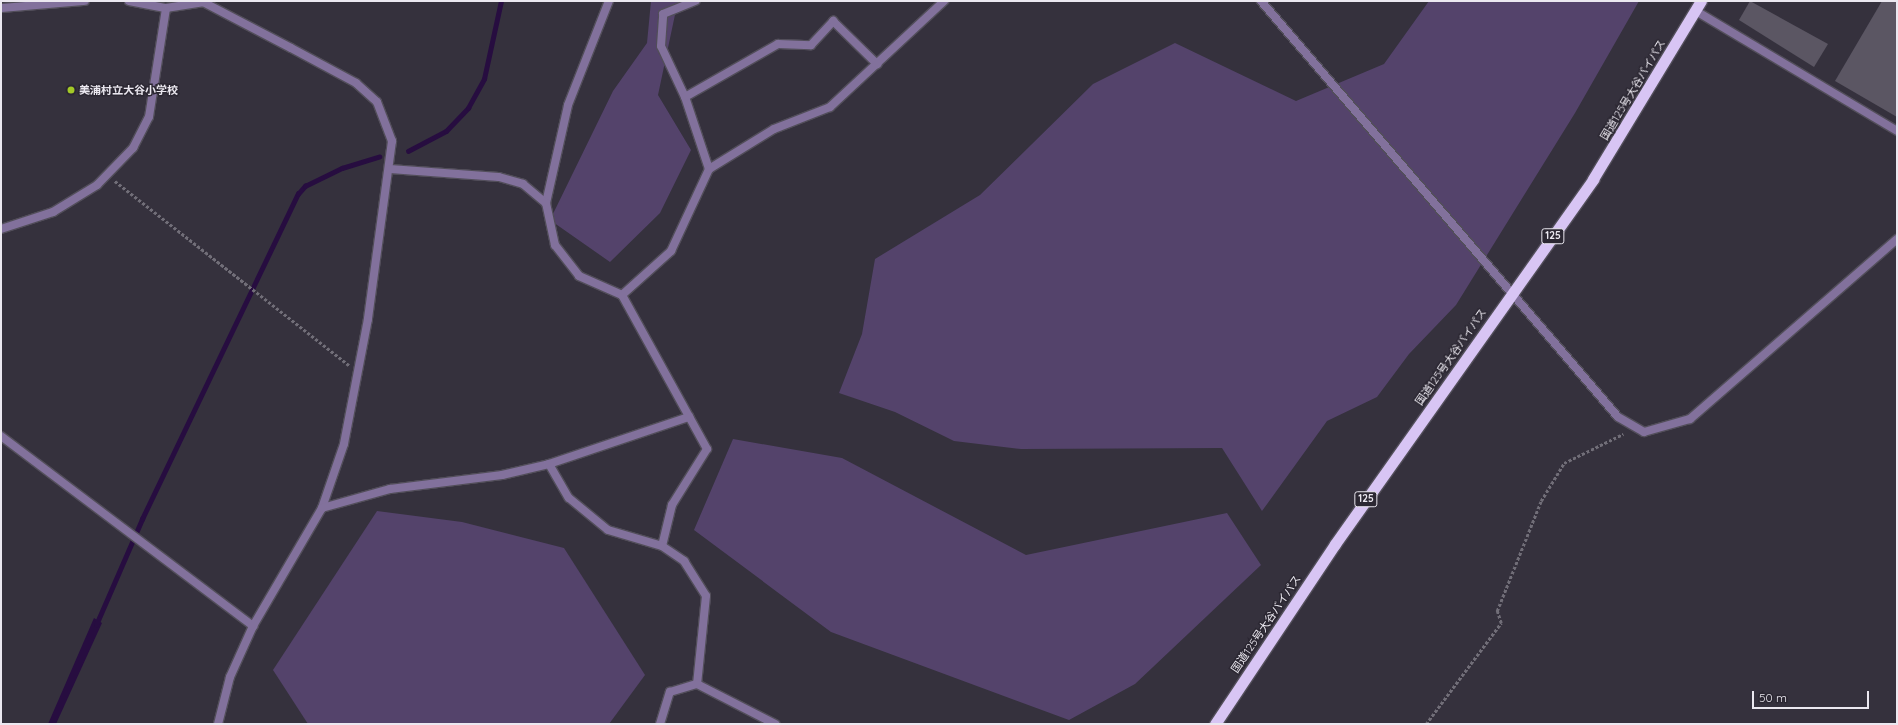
<!DOCTYPE html>
<meta charset="utf-8">
<style>
body{margin:0}
#map{position:relative;width:1898px;height:725px;overflow:hidden;background:#35313d;font-family:Quicksand,"Noto Sans JP",sans-serif}
div>[style]{position:absolute}
.green>*{inset:0;background:#54436b}
.water>*{inset:0;background:#270d40}
.stream>*{height:4.5px;margin:-2.25px;padding:0 2.25px;transform-origin:2.25px;border-radius:2.25px;background:#270d40}
.building>*{inset:0;background:#5b5663}
.path>*{height:2.5px;margin-top:-1.25px;transform-origin:0;background:repeating-linear-gradient(90deg,#716e78 0 3px,transparent 0 5px)}
.roads{filter:drop-shadow(1px 0 #524e5a) drop-shadow(-1px 0 #524e5a) drop-shadow(0 1px #524e5a) drop-shadow(0 -1px #524e5a)}
.minor>*{height:8px;margin:-4px;padding:0 4px;transform-origin:4px;border-radius:4px;background:#82719c}
.tertiary>*{height:8px;margin:-4px;padding:0 4px;transform-origin:4px;border-radius:4px;background:#82719c}
.trunk>*{height:11px;margin:-5.5px;padding:0 5.5px;transform-origin:5.5px;border-radius:5.5px;background:#d8c5f4}
.dots>*{width:11px;height:11px;translate:-50% -50%;box-sizing:border-box;border:2px solid #2b2732;border-radius:50%}
span{translate:-50% -50%;white-space:nowrap;text-align:center;line-height:1.15;-webkit-text-stroke:3px #2b2732;paint-order:stroke}
.shield-label span{padding:1px 3px;background:#2b2732;border:1px solid;border-radius:3px;-webkit-text-stroke-width:0}
.shield-label{font-size:10px;color:#ebe8f0;font-weight:700}
.poi-label{font-size:11px;color:#ebe8f0;font-weight:700}
.left{translate:0 -50%;text-align:left}
.street-label{font-size:11px;color:#ebe8f0}
.frame{position:absolute;inset:0;border:2px solid #ebe8f0;pointer-events:none}
.scale{position:absolute;left:1752px;top:691px;width:117px;height:18px;box-sizing:border-box;border:2px solid #ebe8f0;border-top:0;padding-left:5px;font-size:12px;line-height:14px;white-space:nowrap;color:#ebe8f0;-webkit-text-stroke:3px #2b2732;paint-order:stroke}
</style>
<div id="map">
<div class="green">
<i style="clip-path:polygon(651px 1px,682px 1px,676px 10px,658px 95px,691px 150px,660px 213px,610px 262px,550px 220px,613px 91px,647px 43px)"></i>
<i style="clip-path:polygon(1429px 1px,1639px 1px,1575px 113px,1456px 305px,1409px 354px,1377px 397px,1327px 421px,1262px 511px,1222px 448px,1021px 449px,954px 441px,895px 412px,839px 393px,862px 334px,875px 259px,980px 195px,1093px 84px,1175px 43px,1296px 101px,1384px 64px)"></i>
<i style="clip-path:polygon(733px 439px,842px 458px,1026px 555px,1227px 513px,1261px 565px,1135px 684px,1069px 720px,831px 632px,694px 530px)"></i>
<i style="clip-path:polygon(377px 511px,462px 522px,564px 548px,645px 675px,609px 724px,308px 724px,273px 670px)"></i>
</div>
<div class="water">
<i style="clip-path:polygon(94px 618px,102px 623px,56px 724px,48px 724px)"></i>
</div>
<div class="stream">
<i style="left:408px;top:151px;width:43px;rotate:-27.8deg"></i>
<i style="left:446px;top:131px;width:32px;rotate:-46deg"></i>
<i style="left:468px;top:108px;width:33px;rotate:-61deg"></i>
<i style="left:484px;top:79px;width:80px;rotate:-77.7deg"></i>
<i style="left:96px;top:625px;width:116px;rotate:-66.5deg"></i>
<i style="left:142px;top:519px;width:361px;rotate:-64.4deg"></i>
<i style="left:298px;top:194px;width:11px;rotate:-49deg"></i>
<i style="left:305px;top:186px;width:41px;rotate:-25.9deg"></i>
<i style="left:342px;top:168px;width:39px;rotate:-17deg"></i>
</div>
<div class="building">
<i style="clip-path:polygon(1750px 1px,1828px 44px,1814px 67px,1739px 20px)"></i>
<i style="clip-path:polygon(1882px 1px,1897px 1px,1897px 117px,1835px 81px)"></i>
</div>
<div class="path">
<i style="left:115px;top:181px;width:298px;rotate:38.2deg"></i>
<i style="left:1426px;top:724px;width:126px;rotate:-53.4deg"></i>
<i style="left:1501px;top:623px;width:13px;rotate:-108deg"></i>
<i style="left:1497px;top:611px;width:118px;rotate:-68.2deg"></i>
<i style="left:1541px;top:501px;width:44px;rotate:-58.8deg"></i>
<i style="left:1564px;top:463px;width:66px;rotate:-26.2deg"></i>
</div>
<div class="roads">
<div class="minor">
<i style="left:129px;top:1px;width:38px;rotate:11deg"></i>
<i style="left:166px;top:8px;width:37px;rotate:-9deg"></i>
<i style="left:203px;top:2px;width:99px;rotate:27.6deg"></i>
<i style="left:291px;top:48px;width:74px;rotate:28.3deg"></i>
<i style="left:356px;top:83px;width:28px;rotate:42deg"></i>
<i style="left:377px;top:102px;width:42px;rotate:69deg"></i>
<i style="left:392px;top:141px;width:180px;rotate:97.7deg"></i>
<i style="left:368px;top:319px;width:127px;rotate:100.9deg"></i>
<i style="left:344px;top:444px;width:68px;rotate:109deg"></i>
<i style="left:322px;top:508px;width:137px;rotate:120.3deg"></i>
<i style="left:253px;top:626px;width:56px;rotate:114.3deg"></i>
<i style="left:230px;top:677px;width:49px;rotate:104.3deg"></i>
<i style="left:1px;top:8px;width:84px;rotate:-4.8deg"></i>
<i style="left:685px;top:97px;width:56px;rotate:-115.2deg"></i>
<i style="left:661px;top:46px;width:32px;rotate:-86deg"></i>
<i style="left:663px;top:14px;width:35px;rotate:-22deg"></i>
<i style="left:709px;top:169px;width:76px;rotate:-108.4deg"></i>
<i style="left:685px;top:97px;width:107px;rotate:-29.7deg"></i>
<i style="left:778px;top:44px;width:33px;rotate:2deg"></i>
<i style="left:811px;top:45px;width:33px;rotate:-47deg"></i>
<i style="left:833px;top:21px;width:62px;rotate:44.3deg"></i>
<i style="left:546px;top:203px;width:100px;rotate:-77.3deg"></i>
<i style="left:568px;top:105px;width:112px;rotate:-68.5deg"></i>
<i style="left:1px;top:229px;width:55px;rotate:-18.1deg"></i>
<i style="left:53px;top:212px;width:52px;rotate:-31.5deg"></i>
<i style="left:97px;top:185px;width:52px;rotate:-45.8deg"></i>
<i style="left:133px;top:148px;width:35px;rotate:-63deg"></i>
<i style="left:149px;top:117px;width:110px;rotate:-81.1deg"></i>
<i style="left:622px;top:295px;width:176px;rotate:61.1deg"></i>
<i style="left:707px;top:449px;width:66px;rotate:122deg"></i>
<i style="left:672px;top:505px;width:42px;rotate:103.7deg"></i>
<i style="left:662px;top:546px;width:27px;rotate:34deg"></i>
<i style="left:684px;top:561px;width:41px;rotate:57.8deg"></i>
<i style="left:706px;top:596px;width:88px;rotate:95.8deg"></i>
<i style="left:697px;top:684px;width:88px;rotate:27.1deg"></i>
<i style="left:1px;top:436px;width:316px;rotate:37deg"></i>
<i style="left:549px;top:464px;width:39px;rotate:60deg"></i>
<i style="left:569px;top:498px;width:50px;rotate:39.4deg"></i>
<i style="left:608px;top:530px;width:56px;rotate:16.5deg"></i>
<i style="left:322px;top:508px;width:71px;rotate:-15.6deg"></i>
<i style="left:390px;top:489px;width:113px;rotate:-7.1deg"></i>
<i style="left:502px;top:475px;width:48px;rotate:-13.2deg"></i>
<i style="left:549px;top:464px;width:148px;rotate:-18.6deg"></i>
<i style="left:660px;top:724px;width:34px;rotate:-73deg"></i>
<i style="left:670px;top:692px;width:28px;rotate:-17deg"></i>
</div>
<div class="tertiary">
<i style="left:1261px;top:1px;width:548px;rotate:49.36deg"></i>
<i style="left:1618px;top:417px;width:30px;rotate:30deg"></i>
<i style="left:1644px;top:432px;width:48px;rotate:-15.8deg"></i>
<i style="left:1690px;top:419px;width:274px;rotate:-41deg"></i>
<i style="left:203px;top:2px;width:1px;rotate:-45deg"></i>
<i style="left:1696px;top:11px;width:234px;rotate:30.8deg"></i>
<i style="left:390px;top:169px;width:109px;rotate:4.2deg"></i>
<i style="left:499px;top:177px;width:25px;rotate:16deg"></i>
<i style="left:523px;top:184px;width:30px;rotate:40deg"></i>
<i style="left:546px;top:203px;width:43px;rotate:77.9deg"></i>
<i style="left:555px;top:245px;width:39px;rotate:52deg"></i>
<i style="left:579px;top:276px;width:47px;rotate:23.8deg"></i>
<i style="left:622px;top:295px;width:66px;rotate:-41.9deg"></i>
<i style="left:671px;top:251px;width:90px;rotate:-65.1deg"></i>
<i style="left:709px;top:169px;width:76px;rotate:-31.6deg"></i>
<i style="left:774px;top:129px;width:60px;rotate:-21.4deg"></i>
<i style="left:830px;top:107px;width:156px;rotate:-42.9deg"></i>
</div>
<div class="trunk">
<i style="left:1215px;top:724px;width:216px;rotate:-56.3deg"></i>
<i style="left:1335px;top:544px;width:447px;rotate:-54.7deg"></i>
<i style="left:1593px;top:179px;width:208px;rotate:-58.8deg"></i>
</div>
</div>
<div class="dots">
<i style="left:71px;top:90px;background:#a3c927"></i>
</div>
<div class="shield-label">
<span style="left:1553px;top:236px">125</span>
<span style="left:1366px;top:499px">125</span>
</div>
<div class="poi-label">
<span class="left" style="left:79px;top:90px">美浦村立大谷小学校</span>
</div>
<div class="street-label">
<span style="left:1633px;top:90px;rotate:-59deg">国道125号大谷バイパス</span>
<span style="left:1451px;top:357px;rotate:-55deg">国道125号大谷バイパス</span>
<span style="left:1266px;top:624px;rotate:-56deg">国道125号大谷バイパス</span>
</div>
<div class="frame"></div>
<div class="scale">50 m</div>
</div>
